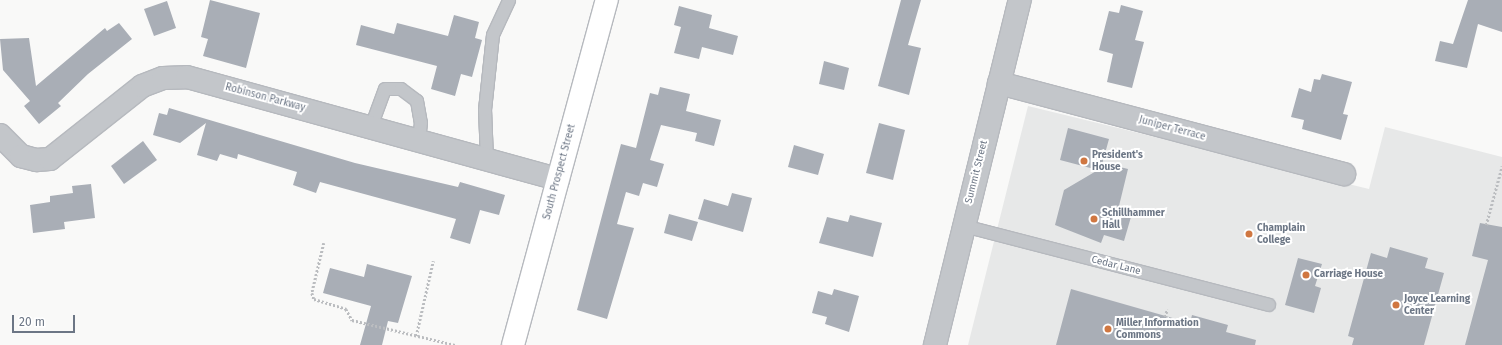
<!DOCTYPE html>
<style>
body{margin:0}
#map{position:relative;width:1502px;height:345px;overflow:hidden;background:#f9f9f8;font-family:"Fira Sans",sans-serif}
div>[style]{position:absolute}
.built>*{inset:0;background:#e7e8e8}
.building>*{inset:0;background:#a9aeb6}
.path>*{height:2.5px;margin-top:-1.25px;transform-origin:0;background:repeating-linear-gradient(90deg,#bbbdc0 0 2px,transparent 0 4px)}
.roads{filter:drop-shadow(1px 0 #b6b9be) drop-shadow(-1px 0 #b6b9be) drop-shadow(0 1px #b6b9be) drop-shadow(0 -1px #b6b9be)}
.lane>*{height:12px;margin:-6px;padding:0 6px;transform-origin:6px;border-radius:6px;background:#c3c6ca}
.street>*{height:22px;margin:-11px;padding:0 11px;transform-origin:11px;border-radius:11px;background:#c3c6ca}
.secondary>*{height:22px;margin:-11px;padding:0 11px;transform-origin:11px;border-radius:11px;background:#fff}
.dots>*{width:11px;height:11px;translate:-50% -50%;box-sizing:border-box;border:2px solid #fff;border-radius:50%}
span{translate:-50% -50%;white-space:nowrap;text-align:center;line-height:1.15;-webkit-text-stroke:4px #fff;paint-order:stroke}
.street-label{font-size:10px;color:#6c7685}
.poi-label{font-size:10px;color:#6c7685;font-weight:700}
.left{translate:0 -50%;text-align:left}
.scale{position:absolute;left:12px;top:315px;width:63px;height:18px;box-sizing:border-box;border:2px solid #6c7685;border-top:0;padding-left:5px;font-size:12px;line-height:14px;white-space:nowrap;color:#6c7685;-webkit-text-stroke:3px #fff;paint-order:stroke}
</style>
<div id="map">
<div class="built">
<i style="clip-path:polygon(1028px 106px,1369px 189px,1385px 127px,1502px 157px,1502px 345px,968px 345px)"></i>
</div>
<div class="building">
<i style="clip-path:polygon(210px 0,260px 13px,246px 68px,203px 56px,208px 39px,201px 37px)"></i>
<i style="clip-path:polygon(901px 0,921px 0,908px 45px,921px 48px,909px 95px,878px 86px)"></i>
<i style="clip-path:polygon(1468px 0,1502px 0,1502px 32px,1478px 24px,1467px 68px,1435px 61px,1440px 41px,1453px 44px)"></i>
<i style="clip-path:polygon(167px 1px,176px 28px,154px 36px,144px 9px)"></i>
<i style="clip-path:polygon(1121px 5px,1143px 11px,1135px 40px,1144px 42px,1132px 88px,1107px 82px,1113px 54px,1099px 50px,1109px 11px,1119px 13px)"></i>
<i style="clip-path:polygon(679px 6px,712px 15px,709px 28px,738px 36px,733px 55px,702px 47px,699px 59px,674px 53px,681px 27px,674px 25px)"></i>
<i style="clip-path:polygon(454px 15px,479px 22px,475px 38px,482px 40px,472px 77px,461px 74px,455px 96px,431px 89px,437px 66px,356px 45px,361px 25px,394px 34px,397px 23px,448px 36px)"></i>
<i style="clip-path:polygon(119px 23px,132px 39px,88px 74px,58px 103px,61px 106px,39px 124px,24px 106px,30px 101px,3px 70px,0 39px,29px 38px,36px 86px,105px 28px,107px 31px)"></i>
<i style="clip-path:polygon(824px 61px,849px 68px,844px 90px,819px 84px)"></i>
<i style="clip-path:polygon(1322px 74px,1352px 82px,1343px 114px,1348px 115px,1341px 140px,1302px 129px,1304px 120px,1291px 117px,1299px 88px,1311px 92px,1314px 79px,1320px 80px)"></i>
<i style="clip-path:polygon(660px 87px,690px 94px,686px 111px,721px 120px,714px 146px,695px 141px,697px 133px,661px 125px,650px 160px,664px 164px,657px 187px,643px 183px,639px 196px,626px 192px,617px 224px,634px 228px,607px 319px,577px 310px,621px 144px,636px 148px,650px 93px,658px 95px)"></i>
<i style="clip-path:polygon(169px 108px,355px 163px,458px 187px,460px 182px,505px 195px,499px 215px,480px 210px,470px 244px,450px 238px,456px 219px,320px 182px,316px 193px,293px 185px,297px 172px,238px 154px,237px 159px,220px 154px,217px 161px,197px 155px,206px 123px,180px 143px,153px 135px,159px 113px,167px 115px)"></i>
<i style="clip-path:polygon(879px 123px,905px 130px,893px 180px,866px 173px)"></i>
<i style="clip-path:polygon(1068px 128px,1109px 139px,1101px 168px,1108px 164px,1128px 169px,1119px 206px,1133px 210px,1124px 241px,1104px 235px,1101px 243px,1055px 225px,1064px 190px,1098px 170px,1060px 160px)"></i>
<i style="clip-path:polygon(143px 141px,157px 160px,124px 184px,111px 166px)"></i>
<i style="clip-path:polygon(794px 145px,824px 154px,818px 175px,788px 167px)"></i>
<i style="clip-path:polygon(91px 184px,95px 218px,64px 222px,65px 229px,33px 233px,30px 205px,50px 202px,50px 196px,73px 193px,72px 186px)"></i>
<i style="clip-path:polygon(732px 193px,752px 198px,743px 232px,698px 219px,704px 199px,728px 206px)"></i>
<i style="clip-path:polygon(669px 214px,698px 222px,692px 241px,664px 233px)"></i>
<i style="clip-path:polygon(850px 215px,882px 223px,873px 257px,819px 243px,827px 217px,848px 222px)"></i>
<i style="clip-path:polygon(1480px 223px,1502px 227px,1502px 345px,1465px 345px,1488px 260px,1472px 256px)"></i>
<i style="clip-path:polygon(1390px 247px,1428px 258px,1425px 268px,1444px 273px,1424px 345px,1352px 345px,1354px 338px,1348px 336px,1371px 253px,1387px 258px)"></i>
<i style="clip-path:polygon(1298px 258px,1322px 264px,1315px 286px,1321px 288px,1314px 313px,1285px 305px)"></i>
<i style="clip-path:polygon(367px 264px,412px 276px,398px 323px,388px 321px,382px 345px,360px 345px,371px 306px,323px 293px,330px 268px,364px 277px)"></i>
<i style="clip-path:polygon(834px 289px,859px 296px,849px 332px,825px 324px,827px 317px,812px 313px,818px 291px,832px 295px)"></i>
<i style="clip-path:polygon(1071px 289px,1190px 323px,1192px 315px,1228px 325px,1226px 332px,1256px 340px,1255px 345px,1056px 345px)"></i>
</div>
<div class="path">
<i style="left:1486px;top:225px;width:61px;rotate:-74.8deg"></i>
<i style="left:324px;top:243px;width:51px;rotate:103.5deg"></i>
<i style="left:312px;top:293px;width:6px;rotate:72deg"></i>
<i style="left:314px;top:299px;width:34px;rotate:17deg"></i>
<i style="left:346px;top:309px;width:13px;rotate:61deg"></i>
<i style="left:352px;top:320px;width:106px;rotate:13.6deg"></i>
<i style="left:1165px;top:317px;width:8px;rotate:-76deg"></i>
<i style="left:416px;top:336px;width:77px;rotate:-77.2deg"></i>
</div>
<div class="roads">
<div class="lane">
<i style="left:371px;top:127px;width:40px;rotate:-69.8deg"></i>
<i style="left:385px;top:89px;width:16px"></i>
<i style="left:401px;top:89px;width:20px;rotate:37deg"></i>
<i style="left:417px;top:101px;width:22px;rotate:80deg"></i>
<i style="left:421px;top:123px;width:17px;rotate:97deg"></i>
<i style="left:487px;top:159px;width:49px;rotate:-92.3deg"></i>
<i style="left:485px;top:110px;width:75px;rotate:-83.9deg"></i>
<i style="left:493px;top:35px;width:38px;rotate:-65deg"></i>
<i style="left:964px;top:226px;width:315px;rotate:14.5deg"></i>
</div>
<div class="street">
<i style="left:999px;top:83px;width:357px;rotate:14.8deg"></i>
<i style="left:0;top:135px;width:30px;rotate:45deg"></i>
<i style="left:21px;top:156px;width:16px;rotate:15deg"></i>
<i style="left:36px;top:160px;width:14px;rotate:-4deg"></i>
<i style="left:50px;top:159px;width:117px;rotate:-38.4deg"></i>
<i style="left:142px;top:86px;width:22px;rotate:-21deg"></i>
<i style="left:163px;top:78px;width:24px;rotate:-2deg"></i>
<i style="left:187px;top:77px;width:385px;rotate:15.4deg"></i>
<i style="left:935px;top:345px;width:355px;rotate:-76.2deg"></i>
</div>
<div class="secondary">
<i style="left:513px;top:345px;width:358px;rotate:-74.8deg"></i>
</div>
</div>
<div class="dots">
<i style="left:1084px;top:161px;background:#d07741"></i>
<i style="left:1094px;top:219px;background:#d07741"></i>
<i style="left:1249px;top:234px;background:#d07741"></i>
<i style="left:1306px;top:275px;background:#d07741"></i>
<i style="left:1396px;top:305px;background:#d07741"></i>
<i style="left:1108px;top:329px;background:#d07741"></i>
</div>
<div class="street-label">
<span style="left:265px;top:98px;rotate:15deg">Robinson Parkway</span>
<span style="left:1172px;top:129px;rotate:15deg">Juniper Terrace</span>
<span style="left:560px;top:172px;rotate:-75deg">South Prospect Street</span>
<span style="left:977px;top:172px;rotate:-76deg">Summit Street</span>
<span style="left:1116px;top:266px;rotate:14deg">Cedar Lane</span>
</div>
<div class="poi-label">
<span class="left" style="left:1092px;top:161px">President's<br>House</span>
<span class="left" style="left:1102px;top:219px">Schillhammer<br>Hall</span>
<span class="left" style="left:1257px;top:234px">Champlain<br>College</span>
<span class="left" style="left:1314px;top:275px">Carriage House</span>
<span class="left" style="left:1404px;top:305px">Joyce Learning<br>Center</span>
<span class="left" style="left:1116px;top:329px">Miller Information<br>Commons</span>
</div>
<div class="scale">20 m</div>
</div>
